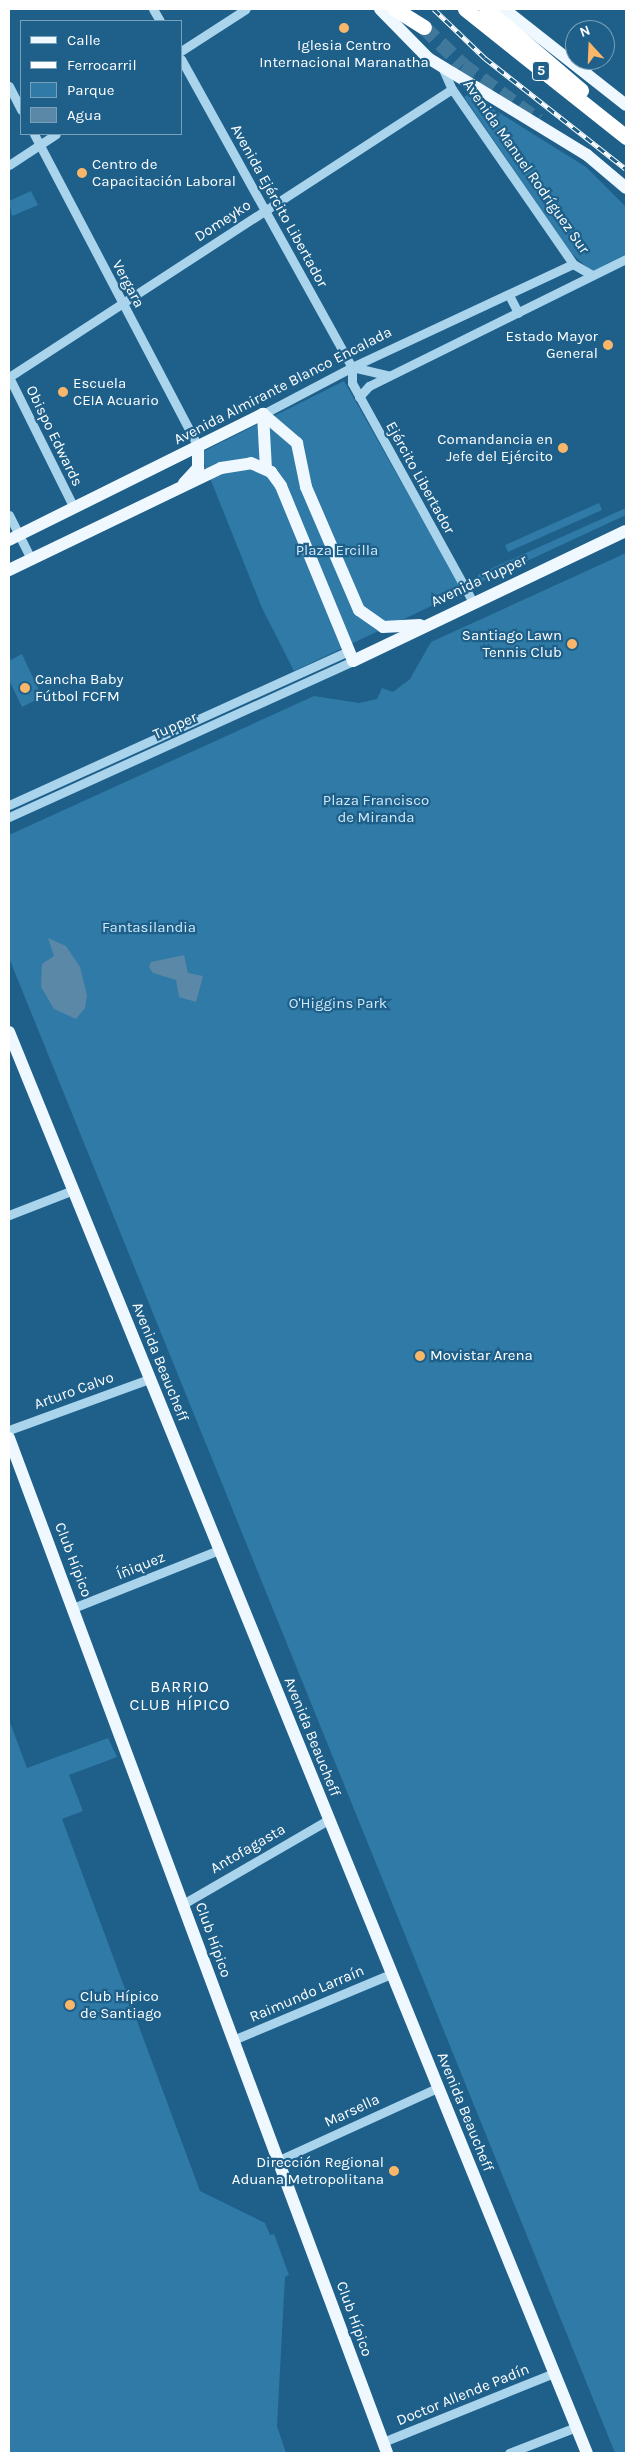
<!DOCTYPE html>
<meta charset="utf-8">
<style>
body{margin:0}
#map{position:relative;width:635px;height:2462px;overflow:hidden;background:#1e608a;font-family:Karla,sans-serif}
div>[style]{position:absolute}
.green>*{inset:0;background:#2f7aa6}
.water>*{inset:0;background:#5b88a6}
.highway-tunnel>*{height:15px;margin-top:-7.5px;transform-origin:0;background:repeating-linear-gradient(90deg,#40789c 0 15px,transparent 0 23px)}
.minor>*{height:9px;margin:-4.5px;padding:0 4.5px;transform-origin:4.5px;border-radius:4.5px;background:#aad3ec}
.major>*{height:12px;margin:-6px;padding:0 6px;transform-origin:6px;border-radius:6px;background:#eff8fe}
.highway>*{height:15px;margin:-7.5px;padding:0 7.5px;transform-origin:7.5px;border-radius:7.5px;background:#fff}
.rail>*{height:4.5px;margin-top:-2.25px;transform-origin:0;background:repeating-linear-gradient(90deg,#1e608a 0 8px,#fff 0 16px);box-sizing:border-box;border-block:1px solid #fff}
.dots>*{width:14px;height:14px;translate:-50% -50%;box-sizing:border-box;border:2px solid #1e608a;border-radius:50%}
span{translate:-50% -50%;white-space:nowrap;text-align:center;line-height:1.15;-webkit-text-stroke:4.5px #1e608a;paint-order:stroke}
.shield-label span{padding:1px 4px;background:#1e608a;border:1px solid;border-radius:4px;-webkit-text-stroke-width:0}
.shield-label{font-size:14px;color:#fff;font-weight:700}
.poi-label{font-size:15px;color:#fff}
.left{translate:0 -50%;text-align:left}
.right{translate:-100% -50%;text-align:right}
.street-label{font-size:15px;color:#fff}
.park-label{font-size:15px;color:#cfe9f9}
.neighbourhood-label{font-size:16px;color:#fff;letter-spacing:1px}
.frame{position:absolute;inset:0;border:10px solid #fff;pointer-events:none}
.legend{position:absolute;left:20px;top:20px;width:162px;height:115px;box-sizing:border-box;background:#1e608a;border:1px solid #78a0b9;margin:0;padding:6px 9px;list-style:none;font-size:15px;color:#fff}
.legend li{display:flex;align-items:center;gap:10px;height:25px}
.legend b{width:25px;border:1px solid #78a0b9}
.north{position:absolute;left:565px;top:20px;width:50px;height:50px;box-sizing:border-box;background:#1e608a;border:1px solid #78a0b9;border-radius:50%;rotate:340deg;font-size:14px;font-weight:700;line-height:20px;text-align:center;color:#fff}
.north::after{content:'';display:block;margin:auto;width:18px;height:22px;background:#fab769;clip-path:polygon(50% 0,100% 100%,50% 72%,0 100%)}
</style>
<div id="map">
<div class="green">
<i style="clip-path:polygon(469px 94px,586px 167px,626px 207px,626px 254px,592px 272px,571px 253px,464px 97px)"></i>
<i style="clip-path:polygon(31px 191px,38px 205px,12px 216px,9px 201px)"></i>
<i style="clip-path:polygon(344px 381px,463px 591px,294px 671px,262px 608px,200px 453px)"></i>
<i style="clip-path:polygon(599px 503px,602px 510px,508px 552px,505px 545px)"></i>
<i style="clip-path:polygon(626px 508px,626px 515px,475px 585px,479px 574px)"></i>
<i style="clip-path:polygon(626px 553px,626px 2453px,615px 2453px,9px 958px,9px 835px,314px 696px,359px 703px,377px 699px,382px 688px,393px 692px,410px 679px,431px 642px)"></i>
<i style="clip-path:polygon(22px 654px,42px 697px,22px 707px,9px 680px,9px 661px)"></i>
<i style="clip-path:polygon(9px 1720px,27px 1768px,108px 1738px,117px 1757px,69px 1775px,83px 1811px,62px 1819px,200px 2191px,265px 2223px,270px 2235px,274px 2234px,289px 2275px,285px 2277px,277px 2426px,286px 2453px,9px 2453px)"></i>
</div>
<div class="water">
<i style="clip-path:polygon(48px 938px,66px 946px,80px 967px,87px 995px,85px 1008px,76px 1019px,54px 1009px,41px 987px,42px 964px,54px 956px)"></i>
<i style="clip-path:polygon(184px 955px,188px 973px,203px 976px,196px 1002px,179px 997px,176px 980px,153px 973px,149px 967px,151px 962px)"></i>
</div>
<div class="highway-tunnel">
<i style="left:424px;top:27px;width:54px;rotate:44.3deg"></i>
<i style="left:463px;top:65px;width:93px;rotate:36.3deg"></i>
</div>
<div class="minor">
<i style="left:153px;top:9px;width:14px;rotate:60deg"></i>
<i style="left:181px;top:51px;width:77px;rotate:-32.9deg"></i>
<i style="left:181px;top:59px;width:352px;rotate:61deg"></i>
<i style="left:442px;top:67px;width:24px;rotate:66deg"></i>
<i style="left:452px;top:89px;width:213px;rotate:55.3deg"></i>
<i style="left:573px;top:264px;width:22px;rotate:30deg"></i>
<i style="left:9px;top:86px;width:27px;rotate:63deg"></i>
<i style="left:34px;top:134px;width:353px;rotate:62.3deg"></i>
<i style="left:9px;top:165px;width:56px;rotate:-33.4deg"></i>
<i style="left:509px;top:295px;width:20px;rotate:63deg"></i>
<i style="left:352px;top:367px;width:16px;rotate:90deg"></i>
<i style="left:352px;top:383px;width:250px;rotate:61.1deg"></i>
<i style="left:352px;top:367px;width:37px;rotate:13deg"></i>
<i style="left:9px;top:377px;width:528px;rotate:-33.03deg"></i>
<i style="left:9px;top:377px;width:146px;rotate:63.6deg"></i>
<i style="left:359px;top:397px;width:15px;rotate:-48deg"></i>
<i style="left:369px;top:386px;width:287px;rotate:-26.3deg"></i>
<i style="left:263px;top:414px;width:101px;rotate:-27.8deg"></i>
<i style="left:352px;top:367px;width:244px;rotate:-25deg"></i>
<i style="left:9px;top:515px;width:49px;rotate:63.4deg"></i>
<i style="left:9px;top:805px;width:372px;rotate:-24.4deg"></i>
<i style="left:9px;top:817px;width:378px;rotate:-24.4deg"></i>
<i style="left:9px;top:1215px;width:69px;rotate:-21.3deg"></i>
<i style="left:9px;top:1430px;width:149px;rotate:-20deg"></i>
<i style="left:73px;top:1608px;width:157px;rotate:-21.7deg"></i>
<i style="left:183px;top:1904px;width:168px;rotate:-30.1deg"></i>
<i style="left:233px;top:2040px;width:171px;rotate:-22.7deg"></i>
<i style="left:279px;top:2160px;width:174px;rotate:-24.5deg"></i>
<i style="left:383px;top:2442px;width:184px;rotate:-22deg"></i>
<i style="left:509px;top:2453px;width:72px;rotate:-21.2deg"></i>
</div>
<div class="major">
<i style="left:380px;top:9px;width:69px;rotate:45.6deg"></i>
<i style="left:428px;top:58px;width:186px;rotate:31.4deg"></i>
<i style="left:587px;top:155px;width:51px;rotate:40.2deg"></i>
<i style="left:504px;top:9px;width:155px;rotate:38.2deg"></i>
<i style="left:263px;top:414px;width:45px;rotate:40.5deg"></i>
<i style="left:297px;top:443px;width:45px;rotate:78.4deg"></i>
<i style="left:306px;top:487px;width:134px;rotate:66.7deg"></i>
<i style="left:359px;top:610px;width:29px;rotate:35deg"></i>
<i style="left:383px;top:627px;width:37px;rotate:-3deg"></i>
<i style="left:263px;top:414px;width:55px;rotate:86.9deg"></i>
<i style="left:184px;top:483px;width:21px;rotate:-47deg"></i>
<i style="left:198px;top:468px;width:21px;rotate:-90deg"></i>
<i style="left:9px;top:540px;width:284px;rotate:-26.4deg"></i>
<i style="left:9px;top:570px;width:235px;rotate:-25.7deg"></i>
<i style="left:221px;top:468px;width:30px;rotate:-9deg"></i>
<i style="left:251px;top:463px;width:22px;rotate:24deg"></i>
<i style="left:271px;top:472px;width:17px;rotate:54deg"></i>
<i style="left:281px;top:486px;width:189px;rotate:67.6deg"></i>
<i style="left:353px;top:661px;width:302px;rotate:-25.5deg"></i>
<i style="left:9px;top:1032px;width:1534px;rotate:67.87deg"></i>
<i style="left:9px;top:1438px;width:1083px;rotate:69.57deg"></i>
</div>
<div class="highway">
<i style="left:395px;top:9px;width:34px;rotate:32deg"></i>
<i style="left:465px;top:9px;width:206px;rotate:38.5deg"></i>
<i style="left:486px;top:9px;width:125px;rotate:40.5deg"></i>
</div>
<div class="rail">
<i style="left:434px;top:9px;width:71px;rotate:43.9deg"></i>
<i style="left:485px;top:58px;width:179px;rotate:38.2deg"></i>
</div>
<div class="dots">
<i style="left:344px;top:28px;background:#fab769"></i>
<i style="left:82px;top:173px;background:#fab769"></i>
<i style="left:608px;top:345px;background:#fab769"></i>
<i style="left:63px;top:392px;background:#fab769"></i>
<i style="left:563px;top:448px;background:#fab769"></i>
<i style="left:572px;top:644px;background:#fab769"></i>
<i style="left:25px;top:688px;background:#fab769"></i>
<i style="left:420px;top:1356px;background:#fab769"></i>
<i style="left:70px;top:2005px;background:#fab769"></i>
<i style="left:394px;top:2171px;background:#fab769"></i>
</div>
<div class="shield-label">
<span style="left:541px;top:71px">5</span>
</div>
<div class="poi-label">
<span style="left:344px;top:54px">Iglesia Centro<br>Internacional Maranatha</span>
<span class="left" style="left:92px;top:173px">Centro de<br>Capacitación Laboral</span>
<span class="right" style="left:598px;top:345px">Estado Mayor<br>General</span>
<span class="left" style="left:73px;top:392px">Escuela<br>CEIA Acuario</span>
<span class="right" style="left:553px;top:448px">Comandancia en<br>Jefe del Ejército</span>
<span class="right" style="left:562px;top:644px">Santiago Lawn<br>Tennis Club</span>
<span class="left" style="left:35px;top:688px">Cancha Baby<br>Fútbol FCFM</span>
<span class="left" style="left:430px;top:1356px">Movistar Arena</span>
<span class="left" style="left:80px;top:2005px">Club Hípico<br>de Santiago</span>
<span class="right" style="left:384px;top:2171px">Dirección Regional<br>Aduana Metropolitana</span>
</div>
<div class="street-label">
<span style="left:526px;top:167px;rotate:55deg">Avenida Manuel Rodríguez Sur</span>
<span style="left:279px;top:206px;rotate:61deg">Avenida Ejército Libertador</span>
<span style="left:223px;top:221px;rotate:-33deg">Domeyko</span>
<span style="left:128px;top:284px;rotate:62deg">Vergara</span>
<span style="left:283px;top:386px;rotate:-27deg">Avenida Almirante Blanco Encalada</span>
<span style="left:54px;top:436px;rotate:64deg">Obispo Edwards</span>
<span style="left:420px;top:478px;rotate:61deg">Ejército Libertador</span>
<span style="left:479px;top:581px;rotate:-25deg">Avenida Tupper</span>
<span style="left:175px;top:726px;rotate:-24deg">Tupper</span>
<span style="left:160px;top:1362px;rotate:68deg">Avenida Beaucheff</span>
<span style="left:74px;top:1391px;rotate:-20deg">Arturo Calvo</span>
<span style="left:73px;top:1560px;rotate:69deg">Club Hípico</span>
<span style="left:141px;top:1566px;rotate:-22deg">Íñiquez</span>
<span style="left:312px;top:1737px;rotate:68deg">Avenida Beaucheff</span>
<span style="left:248px;top:1849px;rotate:-30deg">Antofagasta</span>
<span style="left:213px;top:1940px;rotate:70deg">Club Hípico</span>
<span style="left:307px;top:1994px;rotate:-23deg">Raimundo Larraín</span>
<span style="left:352px;top:2111px;rotate:-25deg">Marsella</span>
<span style="left:465px;top:2112px;rotate:68deg">Avenida Beaucheff</span>
<span style="left:354px;top:2319px;rotate:70deg">Club Hípico</span>
<span style="left:463px;top:2395px;rotate:-22deg">Doctor Allende Padín</span>
</div>
<div class="park-label">
<span style="left:337px;top:551px">Plaza Ercilla</span>
<span style="left:376px;top:809px">Plaza Francisco<br>de Miranda</span>
<span style="left:149px;top:928px">Fantasilandia</span>
<span style="left:338px;top:1004px">O'Higgins Park</span>
</div>
<div class="neighbourhood-label">
<span style="left:180px;top:1696px">BARRIO<br>CLUB HÍPICO</span>
</div>
<div class="frame"></div>
<ul class="legend">
<li><b style="height:6px;background:#eff8fe"></b>Calle</li>
<li><b style="height:6px;background:#fff"></b>Ferrocarril</li>
<li><b style="height:14px;background:#2f7aa6"></b>Parque</li>
<li><b style="height:14px;background:#5b88a6"></b>Agua</li>
</ul>
<div class="north">N</div>
</div>
